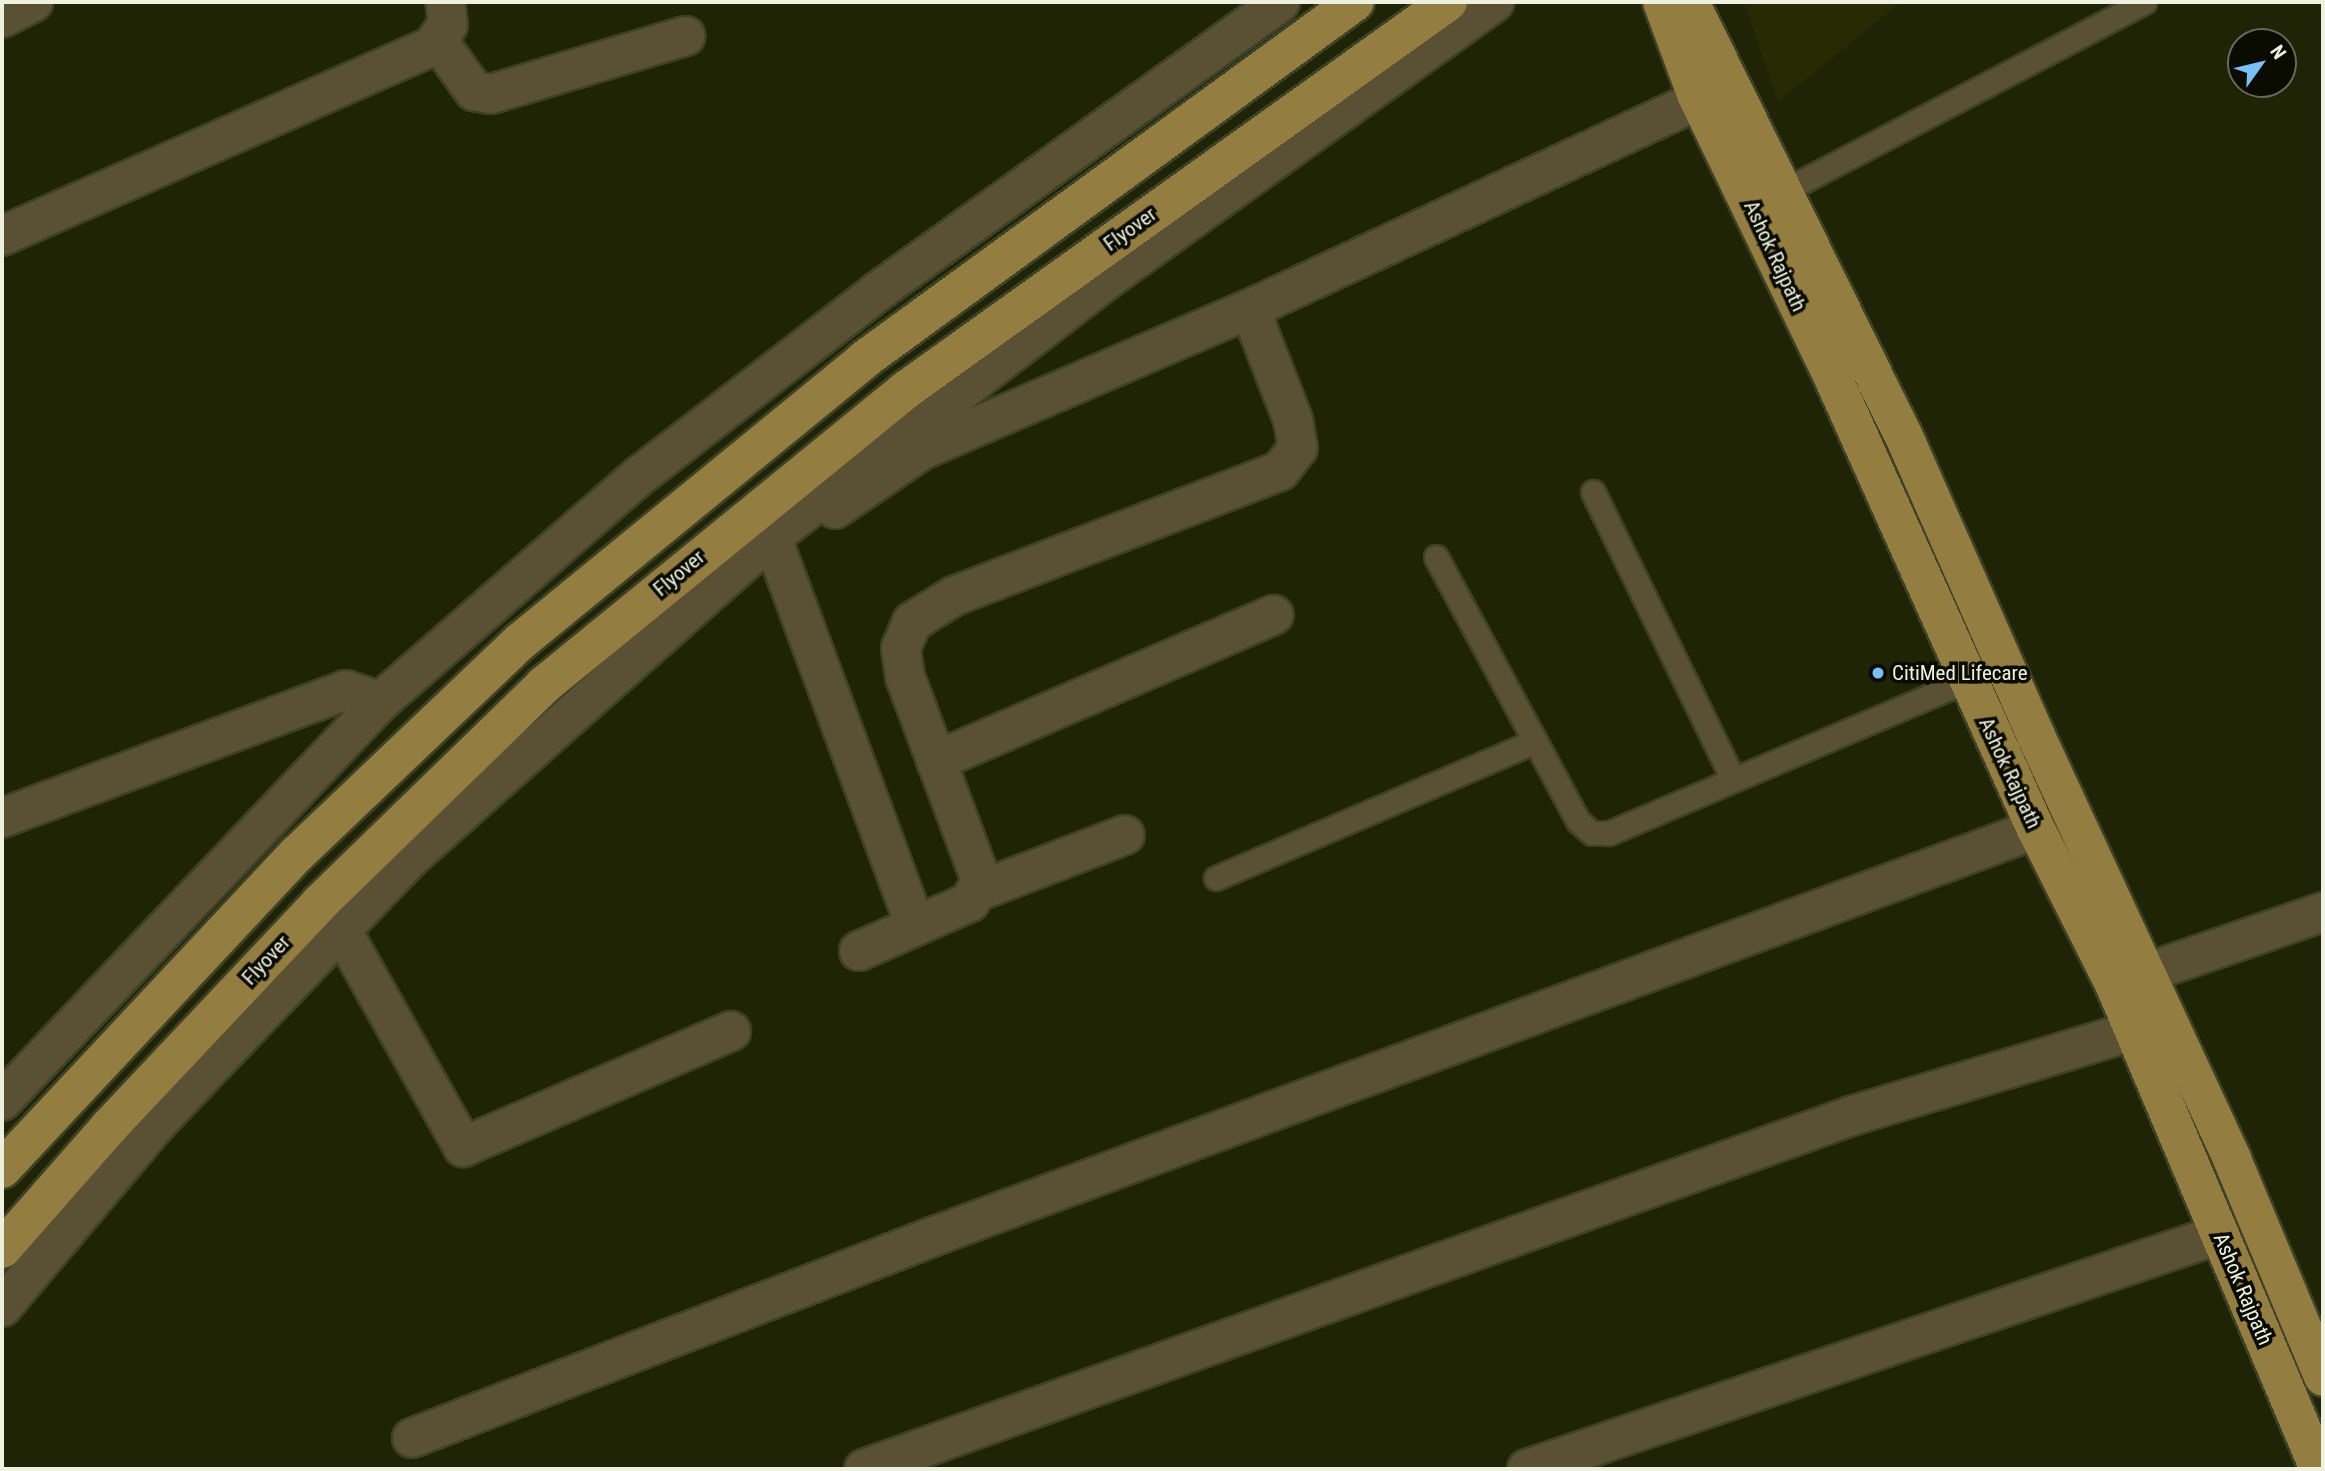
<!DOCTYPE html>
<style>
body{margin:0}
#map{position:relative;width:2325px;height:1471px;overflow:hidden;background:#202406;font-family:"Roboto Condensed",sans-serif}
div>[style]{position:absolute}
.built>*{inset:0;background:#262b04}
.roads{filter:drop-shadow(2px 0 #3d4125) drop-shadow(-2px 0 #3d4125) drop-shadow(0 2px #3d4125) drop-shadow(0 -2px #3d4125)}
.service>*{height:23px;margin:-11.5px;padding:0 11.5px;transform-origin:11.5px;border-radius:11.5px;background:#5a5033}
.minor>*{height:38px;margin:-19px;padding:0 19px;transform-origin:19px;border-radius:19px;background:#5a5033}
.tertiary>*{height:38px;margin:-19px;padding:0 19px;transform-origin:19px;border-radius:19px;background:#5a5033}
.primary>*{height:38px;margin:-19px;padding:0 19px;transform-origin:19px;border-radius:19px;background:#937d40}
.dots>*{width:19px;height:19px;translate:-50% -50%;box-sizing:border-box;border:4px solid #0a0c02;border-radius:50%}
span{translate:-50% -50%;white-space:nowrap;text-align:center;line-height:1.15;-webkit-text-stroke:7px #0a0c02;paint-order:stroke}
.street-label{font-size:21px;color:#eef1e0}
.poi-label{font-size:21px;color:#eef1e0}
.left{translate:0 -50%;text-align:left}
.frame{position:absolute;inset:0;border:4px solid #eef1e0;pointer-events:none}
.north{position:absolute;left:2227px;top:28px;width:70px;height:70px;box-sizing:border-box;background:#0a0c02;border:2px solid #65685b;border-radius:50%;rotate:56deg;font-size:19px;font-weight:700;line-height:28px;text-align:center;color:#eef1e0}
.north::after{content:'';display:block;margin:auto;width:24px;height:32px;background:#7abff8;clip-path:polygon(50% 0,100% 100%,50% 72%,0 100%)}
</style>
<div id="map">
<div class="built">
<i style="clip-path:polygon(1744px 2px,1901px 2px,1778px 102px)"></i>
</div>
<div class="roads">
<div class="service">
<i style="left:1784px;top:191px;width:407px;rotate:-27.7deg"></i>
<i style="left:1593px;top:492px;width:319px;rotate:64deg"></i>
<i style="left:1436px;top:557px;width:300px;rotate:61.7deg"></i>
<i style="left:1578px;top:821px;width:18px;rotate:41deg"></i>
<i style="left:1592px;top:833px;width:17px"></i>
<i style="left:1609px;top:833px;width:389px;rotate:-23.1deg"></i>
<i style="left:1216px;top:878px;width:347px;rotate:-23.2deg"></i>
</div>
<div class="minor">
<i style="left:2px;top:18px;width:35px;rotate:-27deg"></i>
<i style="left:438px;top:41px;width:62px;rotate:54.2deg"></i>
<i style="left:474px;top:91px;width:17px;rotate:10deg"></i>
<i style="left:491px;top:94px;width:203px;rotate:-16.6deg"></i>
<i style="left:2px;top:236px;width:470px;rotate:-23.8deg"></i>
<i style="left:432px;top:46px;width:26px;rotate:-53deg"></i>
<i style="left:448px;top:25px;width:23px;rotate:-97deg"></i>
<i style="left:835px;top:509px;width:105px;rotate:-34.1deg"></i>
<i style="left:922px;top:450px;width:357px;rotate:-23.3deg"></i>
<i style="left:1250px;top:309px;width:495px;rotate:-25deg"></i>
<i style="left:776px;top:549px;width:401px;rotate:69.7deg"></i>
<i style="left:936px;top:761px;width:368px;rotate:-23.4deg"></i>
<i style="left:979px;top:891px;width:156px;rotate:-21deg"></i>
<i style="left:342px;top:931px;width:248px;rotate:60.7deg"></i>
<i style="left:463px;top:1147px;width:292px;rotate:-23.4deg"></i>
<i style="left:859px;top:951px;width:121px;rotate:-23.8deg"></i>
<i style="left:970px;top:902px;width:25px;rotate:-63deg"></i>
<i style="left:981px;top:880px;width:217px;rotate:-110.5deg"></i>
<i style="left:905px;top:677px;width:29px;rotate:-98deg"></i>
<i style="left:901px;top:648px;width:28px;rotate:-67deg"></i>
<i style="left:912px;top:622px;width:49px;rotate:-31.8deg"></i>
<i style="left:954px;top:596px;width:349px;rotate:-21deg"></i>
<i style="left:1280px;top:471px;width:29px;rotate:-52deg"></i>
<i style="left:1298px;top:448px;width:28px;rotate:-100deg"></i>
<i style="left:1293px;top:420px;width:119px;rotate:-111.2deg"></i>
<i style="left:2114px;top:984px;width:221px;rotate:-19deg"></i>
<i style="left:412px;top:1438px;width:566px;rotate:-21.12deg"></i>
<i style="left:940px;top:1234px;width:1168px;rotate:-20.28deg"></i>
<i style="left:864px;top:1469px;width:1048px;rotate:-19.68deg"></i>
<i style="left:1851px;top:1116px;width:295px;rotate:-16.8deg"></i>
<i style="left:1527px;top:1469px;width:732px;rotate:-18.73deg"></i>
</div>
<div class="tertiary">
<i style="left:2px;top:818px;width:367px;rotate:-20.4deg"></i>
<i style="left:346px;top:690px;width:36px;rotate:19deg"></i>
<i style="left:2px;top:1101px;width:550px;rotate:-46.55deg"></i>
<i style="left:380px;top:702px;width:342px;rotate:-41.1deg"></i>
<i style="left:638px;top:477px;width:302px;rotate:-37.7deg"></i>
<i style="left:877px;top:292px;width:496px;rotate:-35.7deg"></i>
<i style="left:2px;top:1307px;width:239px;rotate:-49.9deg"></i>
<i style="left:156px;top:1124px;width:365px;rotate:-46.3deg"></i>
<i style="left:408px;top:860px;width:483px;rotate:-41.6deg"></i>
<i style="left:769px;top:539px;width:429px;rotate:-37.5deg"></i>
<i style="left:1109px;top:278px;width:474px;rotate:-35.6deg"></i>
</div>
<div class="primary">
<i style="left:1662px;top:2px;width:98px;rotate:69.7deg"></i>
<i style="left:1696px;top:94px;width:318px;rotate:64.2deg"></i>
<i style="left:1834px;top:380px;width:492px;rotate:65.8deg"></i>
<i style="left:2036px;top:829px;width:174px;rotate:63.3deg"></i>
<i style="left:2114px;top:984px;width:527px;rotate:67.09deg"></i>
<i style="left:1690px;top:2px;width:489px;rotate:63.8deg"></i>
<i style="left:1906px;top:441px;width:322px;rotate:66.2deg"></i>
<i style="left:2036px;top:736px;width:466px;rotate:65.1deg"></i>
<i style="left:2232px;top:1159px;width:236px;rotate:67.3deg"></i>
<i style="left:2px;top:1169px;width:432px;rotate:-46.9deg"></i>
<i style="left:297px;top:854px;width:309px;rotate:-43.6deg"></i>
<i style="left:521px;top:641px;width:445px;rotate:-39.3deg"></i>
<i style="left:865px;top:359px;width:606px;rotate:-36.08deg"></i>
<i style="left:2px;top:1249px;width:164px;rotate:-48.7deg"></i>
<i style="left:110px;top:1126px;width:306px;rotate:-46.7deg"></i>
<i style="left:320px;top:903px;width:313px;rotate:-44.2deg"></i>
<i style="left:544px;top:685px;width:468px;rotate:-39.2deg"></i>
<i style="left:907px;top:389px;width:665px;rotate:-35.58deg"></i>
</div>
</div>
<div class="dots">
<i style="left:1878px;top:673px;background:#7abff8"></i>
</div>
<div class="street-label">
<span style="left:1130px;top:229px;rotate:-36deg">Flyover</span>
<span style="left:1775px;top:256px;rotate:65deg">Ashok Rajpath</span>
<span style="left:679px;top:573px;rotate:-40deg">Flyover</span>
<span style="left:2010px;top:773px;rotate:65deg">Ashok Rajpath</span>
<span style="left:266px;top:960px;rotate:-47deg">Flyover</span>
<span style="left:2243px;top:1289px;rotate:67deg">Ashok Rajpath</span>
</div>
<div class="poi-label">
<span class="left" style="left:1892px;top:673px">CitiMed Lifecare</span>
</div>
<div class="frame"></div>
<div class="north">N</div>
</div>
